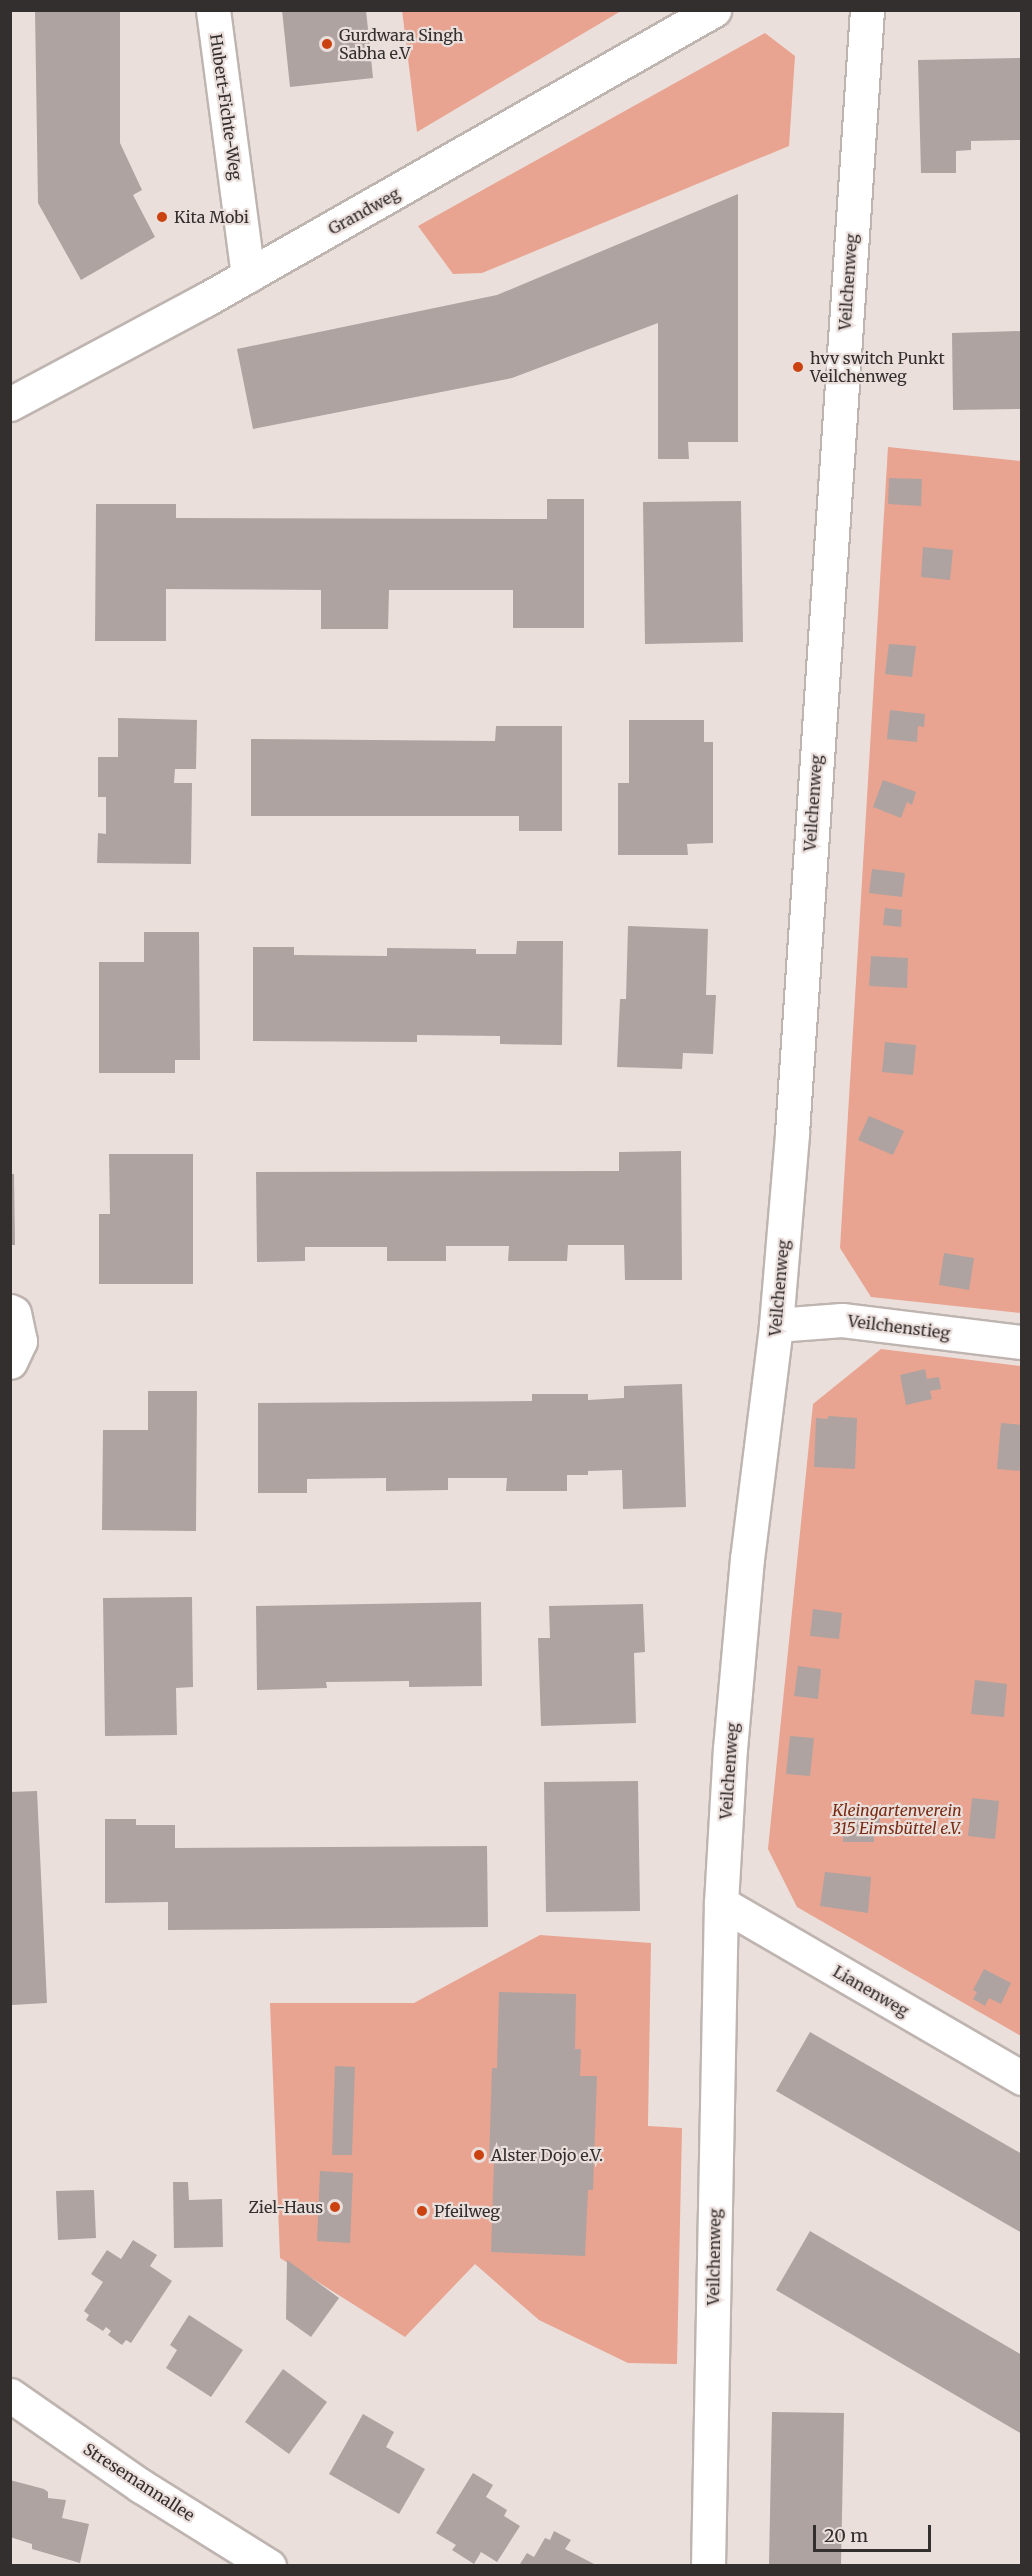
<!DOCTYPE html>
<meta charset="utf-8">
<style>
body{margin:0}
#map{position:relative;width:1032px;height:2576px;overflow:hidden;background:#ebdfdc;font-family:Merriweather,serif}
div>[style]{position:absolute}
.green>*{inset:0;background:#e8a490}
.building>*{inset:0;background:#aea3a0}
.roads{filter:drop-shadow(2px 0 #beb4b0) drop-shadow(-2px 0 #beb4b0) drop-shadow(0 2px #beb4b0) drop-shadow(0 -2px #beb4b0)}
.minor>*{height:33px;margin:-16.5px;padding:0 16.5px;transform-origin:16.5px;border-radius:16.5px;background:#fff}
.tertiary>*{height:33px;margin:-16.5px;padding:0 16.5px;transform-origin:16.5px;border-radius:16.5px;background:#fff}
.dots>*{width:16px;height:16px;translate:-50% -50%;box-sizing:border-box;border:3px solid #ebdfdc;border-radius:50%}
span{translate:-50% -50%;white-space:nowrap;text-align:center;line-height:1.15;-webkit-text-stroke:4.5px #ebdfdc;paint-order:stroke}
.poi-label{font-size:16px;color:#332f2e}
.left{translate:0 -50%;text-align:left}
.right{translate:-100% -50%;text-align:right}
.street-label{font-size:16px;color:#332f2e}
.park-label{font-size:16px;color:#782c14;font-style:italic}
.frame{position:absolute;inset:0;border:12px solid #332f2e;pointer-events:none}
.scale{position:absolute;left:813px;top:2525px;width:118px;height:27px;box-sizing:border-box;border:3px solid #332f2e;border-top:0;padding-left:8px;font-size:18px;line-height:21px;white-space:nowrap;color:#332f2e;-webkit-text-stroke:4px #ebdfdc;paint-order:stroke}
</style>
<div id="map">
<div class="green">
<i style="clip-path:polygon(402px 10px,621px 10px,621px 11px,417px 132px)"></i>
<i style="clip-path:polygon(765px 33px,795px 56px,789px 146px,482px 273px,453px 274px,418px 226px)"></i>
<i style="clip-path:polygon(888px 447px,1021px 461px,1021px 1313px,871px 1297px,840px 1248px)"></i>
<i style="clip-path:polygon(881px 1349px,1021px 1366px,1021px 2036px,797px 1907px,768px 1849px,813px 1404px)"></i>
<i style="clip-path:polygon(540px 1935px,651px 1943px,648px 2126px,682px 2128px,677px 2364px,628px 2363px,539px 2320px,475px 2264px,405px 2337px,280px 2258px,270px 2003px,414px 2003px)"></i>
</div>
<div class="building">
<i style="clip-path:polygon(35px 10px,120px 10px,120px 143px,142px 190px,133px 195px,155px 237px,81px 280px,38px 203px)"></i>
<i style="clip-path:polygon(282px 10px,366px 10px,373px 78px,290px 87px)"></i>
<i style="clip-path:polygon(1022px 58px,1022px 140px,971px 141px,971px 150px,956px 151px,956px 173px,921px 173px,918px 60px)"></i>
<i style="clip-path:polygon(738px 194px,738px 442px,688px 442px,689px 459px,658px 459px,658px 323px,512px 378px,253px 429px,237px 349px,497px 295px)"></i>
<i style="clip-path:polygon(1022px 331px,1022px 409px,953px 410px,952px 333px)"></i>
<i style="clip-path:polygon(889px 478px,922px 479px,921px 506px,888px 504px)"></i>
<i style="clip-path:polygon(547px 499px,584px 499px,584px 628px,513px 628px,513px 590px,389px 590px,388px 629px,321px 629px,321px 590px,166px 589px,166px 641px,95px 641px,96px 504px,176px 504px,176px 518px,547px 519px)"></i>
<i style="clip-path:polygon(741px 501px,743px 642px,645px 644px,643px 502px)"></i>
<i style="clip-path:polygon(923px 547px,953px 550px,950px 580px,921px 577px)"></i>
<i style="clip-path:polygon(889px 644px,916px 646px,912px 677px,885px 674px)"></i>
<i style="clip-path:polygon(890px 710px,925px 714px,924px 727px,918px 726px,917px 742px,887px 739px)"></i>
<i style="clip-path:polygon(118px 718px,197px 720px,196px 769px,175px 769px,174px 783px,192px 783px,191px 864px,97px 863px,98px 833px,106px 834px,106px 797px,98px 797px,98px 757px,118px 757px)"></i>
<i style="clip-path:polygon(629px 720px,704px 720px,704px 742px,713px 742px,713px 843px,687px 844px,688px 855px,618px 855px,618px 783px,629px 783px)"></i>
<i style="clip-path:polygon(496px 726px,562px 726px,562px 831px,519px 831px,519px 816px,251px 816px,251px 739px,495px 741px)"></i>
<i style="clip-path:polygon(883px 780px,916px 792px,912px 805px,907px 802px,901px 818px,873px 807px)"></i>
<i style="clip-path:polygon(872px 869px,905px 873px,902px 897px,869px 893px)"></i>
<i style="clip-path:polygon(885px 908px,902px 910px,901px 927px,883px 925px)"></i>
<i style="clip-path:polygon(628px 926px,708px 929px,706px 995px,716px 995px,713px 1054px,683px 1053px,682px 1069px,617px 1067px,620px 999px,626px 999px)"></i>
<i style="clip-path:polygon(144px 932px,199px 932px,200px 1060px,175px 1060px,175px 1073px,99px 1073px,99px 962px,144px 962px)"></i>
<i style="clip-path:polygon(517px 941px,563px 941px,562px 1045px,500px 1044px,500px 1036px,417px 1035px,417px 1042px,253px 1041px,253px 947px,294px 947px,294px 955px,387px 956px,387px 948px,476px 949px,476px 954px,516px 954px)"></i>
<i style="clip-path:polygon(871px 956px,908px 958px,907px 988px,869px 986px)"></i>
<i style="clip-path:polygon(885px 1042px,916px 1045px,913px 1075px,882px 1072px)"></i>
<i style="clip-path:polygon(869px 1116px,904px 1131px,893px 1155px,858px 1140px)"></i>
<i style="clip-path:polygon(681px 1151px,682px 1280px,625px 1280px,624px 1245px,568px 1245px,567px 1261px,508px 1261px,509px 1246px,446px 1246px,446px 1261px,387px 1261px,387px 1247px,305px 1247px,305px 1261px,257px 1262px,256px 1172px,619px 1171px,619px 1152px)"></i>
<i style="clip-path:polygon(109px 1154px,193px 1154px,193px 1284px,99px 1284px,99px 1214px,110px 1214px)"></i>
<i style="clip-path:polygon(10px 1174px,14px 1174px,15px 1245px,10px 1245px)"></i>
<i style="clip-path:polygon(944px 1253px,974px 1258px,969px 1290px,939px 1285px)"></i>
<i style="clip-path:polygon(925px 1369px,927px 1379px,939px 1377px,941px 1389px,930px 1391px,932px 1399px,906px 1405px,900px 1375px)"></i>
<i style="clip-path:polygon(682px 1384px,686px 1507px,623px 1509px,622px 1470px,588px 1471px,588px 1475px,567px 1475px,567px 1491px,506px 1491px,507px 1478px,448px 1478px,448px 1490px,386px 1491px,386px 1478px,307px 1479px,307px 1493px,258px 1493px,258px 1403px,532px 1401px,532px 1394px,588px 1394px,588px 1400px,624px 1398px,624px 1386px)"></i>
<i style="clip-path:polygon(148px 1391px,197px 1391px,196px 1531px,102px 1530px,103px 1430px,148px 1430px)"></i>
<i style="clip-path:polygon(828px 1416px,857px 1418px,855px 1469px,814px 1467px,816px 1418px,828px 1419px)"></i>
<i style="clip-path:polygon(1001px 1423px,1022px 1425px,1022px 1471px,997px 1469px)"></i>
<i style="clip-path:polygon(192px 1597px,193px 1687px,176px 1688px,177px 1735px,105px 1736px,103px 1598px)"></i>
<i style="clip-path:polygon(481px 1602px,482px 1686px,409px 1687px,409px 1681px,326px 1682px,327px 1688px,257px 1690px,256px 1606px)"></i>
<i style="clip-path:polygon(643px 1604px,645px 1652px,634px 1653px,636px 1723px,541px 1726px,538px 1638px,550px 1638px,549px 1606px)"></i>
<i style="clip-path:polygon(813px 1609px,842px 1613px,839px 1639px,810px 1636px)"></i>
<i style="clip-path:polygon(798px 1666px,821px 1669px,818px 1699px,794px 1696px)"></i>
<i style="clip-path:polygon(975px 1680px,1007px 1684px,1004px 1717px,971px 1714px)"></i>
<i style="clip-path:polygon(790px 1736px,814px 1738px,810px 1776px,786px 1774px)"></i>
<i style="clip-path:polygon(638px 1781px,640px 1911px,546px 1912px,544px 1782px)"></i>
<i style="clip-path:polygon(37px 1791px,47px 2003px,12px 2005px,10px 1792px)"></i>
<i style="clip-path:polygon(972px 1798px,999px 1801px,995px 1839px,968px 1836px)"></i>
<i style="clip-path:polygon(843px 1811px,880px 1811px,880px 1825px,874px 1825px,874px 1842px,843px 1842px)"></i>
<i style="clip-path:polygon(105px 1819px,136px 1819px,136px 1825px,175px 1825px,175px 1848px,487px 1846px,488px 1927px,168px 1930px,168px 1902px,105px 1903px)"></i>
<i style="clip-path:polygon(825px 1872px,871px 1877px,868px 1913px,820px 1906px)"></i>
<i style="clip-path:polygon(984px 1969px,1011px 1983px,1001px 2004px,989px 1998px,985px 2006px,973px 1999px,977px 1992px,973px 1990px)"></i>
<i style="clip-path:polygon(499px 1992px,576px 1994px,575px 2049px,581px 2049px,580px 2076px,597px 2076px,593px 2190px,588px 2190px,585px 2256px,491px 2252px,494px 2161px,489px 2161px,492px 2068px,497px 2068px)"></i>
<i style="clip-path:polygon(810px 2032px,1022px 2154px,1022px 2233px,776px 2091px)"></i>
<i style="clip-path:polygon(335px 2066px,355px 2067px,352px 2155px,332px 2155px)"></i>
<i style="clip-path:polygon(320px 2171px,353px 2173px,350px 2243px,317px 2241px)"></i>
<i style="clip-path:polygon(173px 2182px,188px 2182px,189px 2200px,222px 2199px,223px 2247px,174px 2248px)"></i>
<i style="clip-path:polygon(94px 2190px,96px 2238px,58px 2240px,56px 2191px)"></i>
<i style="clip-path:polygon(810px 2231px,1022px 2355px,1022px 2434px,776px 2290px)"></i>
<i style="clip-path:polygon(133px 2240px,157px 2255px,150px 2266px,172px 2281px,131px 2343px,126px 2340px,122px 2345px,108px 2335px,111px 2331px,106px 2327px,103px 2331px,86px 2320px,89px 2315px,84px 2311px,103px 2282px,91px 2274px,107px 2250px,121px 2259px)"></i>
<i style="clip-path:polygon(287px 2260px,339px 2298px,311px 2337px,286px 2319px)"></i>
<i style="clip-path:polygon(189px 2315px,243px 2350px,211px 2397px,166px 2368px,177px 2350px,170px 2345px)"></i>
<i style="clip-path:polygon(283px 2369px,327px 2402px,289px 2454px,245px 2422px)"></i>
<i style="clip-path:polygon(772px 2412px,844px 2413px,841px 2565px,769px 2565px)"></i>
<i style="clip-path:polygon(363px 2414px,394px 2432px,386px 2447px,425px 2469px,399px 2514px,329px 2474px)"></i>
<i style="clip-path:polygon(473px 2473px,493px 2485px,486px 2497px,507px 2510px,504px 2516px,520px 2526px,497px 2562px,481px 2552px,474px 2564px,452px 2550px,456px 2545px,436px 2533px)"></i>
<i style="clip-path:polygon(10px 2480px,44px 2489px,48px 2492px,48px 2498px,66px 2500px,62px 2518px,89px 2524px,80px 2563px,32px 2549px,32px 2544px,10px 2537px)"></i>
<i style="clip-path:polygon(554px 2531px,571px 2540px,565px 2549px,596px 2565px,520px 2564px,527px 2553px,534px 2557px,545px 2538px,550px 2540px)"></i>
</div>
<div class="roads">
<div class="minor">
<i style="left:213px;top:10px;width:268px;rotate:82.5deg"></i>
<i style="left:10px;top:404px;width:221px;rotate:-28.1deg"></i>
<i style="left:205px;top:300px;width:586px;rotate:-29.67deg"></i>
<i style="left:10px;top:1311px;width:4px;rotate:27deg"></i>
<i style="left:14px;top:1313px;width:29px;rotate:78deg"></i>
<i style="left:20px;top:1341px;width:23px;rotate:115deg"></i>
<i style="left:776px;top:1325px;width:66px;rotate:-4.3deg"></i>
<i style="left:842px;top:1320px;width:181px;rotate:7deg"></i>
<i style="left:721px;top:1903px;width:348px;rotate:30.2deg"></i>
<i style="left:708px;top:2566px;width:663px;rotate:-88.88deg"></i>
<i style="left:721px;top:1903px;width:154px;rotate:-86.7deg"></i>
<i style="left:730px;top:1749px;width:191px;rotate:-84.9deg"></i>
<i style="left:747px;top:1559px;width:236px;rotate:-82.9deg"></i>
<i style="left:776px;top:1325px;width:193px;rotate:-85.2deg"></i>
<i style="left:792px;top:1133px;width:1126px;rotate:-86.18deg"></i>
</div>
<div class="tertiary">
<i style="left:10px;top:2395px;width:160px;rotate:34.8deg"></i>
<i style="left:141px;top:2486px;width:151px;rotate:32deg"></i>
</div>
</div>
<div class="dots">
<i style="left:327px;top:44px;background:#ca420f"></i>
<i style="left:162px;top:217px;background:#ca420f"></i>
<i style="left:798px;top:367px;background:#ca420f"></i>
<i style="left:479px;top:2155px;background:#ca420f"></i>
<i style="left:335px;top:2207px;background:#ca420f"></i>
<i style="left:422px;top:2211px;background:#ca420f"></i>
</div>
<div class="poi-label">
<span class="left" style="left:339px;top:44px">Gurdwara Singh<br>Sabha e.V</span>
<span class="left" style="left:174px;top:217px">Kita Mobi</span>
<span class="left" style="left:810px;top:367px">hvv switch Punkt<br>Veilchenweg</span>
<span class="left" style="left:491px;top:2155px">Alster Dojo e.V.</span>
<span class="right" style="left:323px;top:2207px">Ziel-Haus</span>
<span class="left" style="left:434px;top:2211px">Pfeilweg</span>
</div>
<div class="street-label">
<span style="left:226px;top:107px;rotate:82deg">Hubert-Fichte-Weg</span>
<span style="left:364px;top:211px;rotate:-29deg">Grandweg</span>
<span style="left:848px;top:282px;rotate:-86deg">Veilchenweg</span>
<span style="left:813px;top:803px;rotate:-86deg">Veilchenweg</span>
<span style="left:779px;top:1288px;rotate:-85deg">Veilchenweg</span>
<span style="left:899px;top:1327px;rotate:7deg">Veilchenstieg</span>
<span style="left:729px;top:1771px;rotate:-86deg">Veilchenweg</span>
<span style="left:871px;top:1991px;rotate:30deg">Lianenweg</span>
<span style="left:714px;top:2257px;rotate:-89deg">Veilchenweg</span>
<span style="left:139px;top:2482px;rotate:33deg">Stresemannallee</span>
</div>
<div class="park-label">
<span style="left:897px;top:1819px">Kleingartenverein<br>315 Eimsbüttel e.V.</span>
</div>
<div class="frame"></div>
<div class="scale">20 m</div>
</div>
